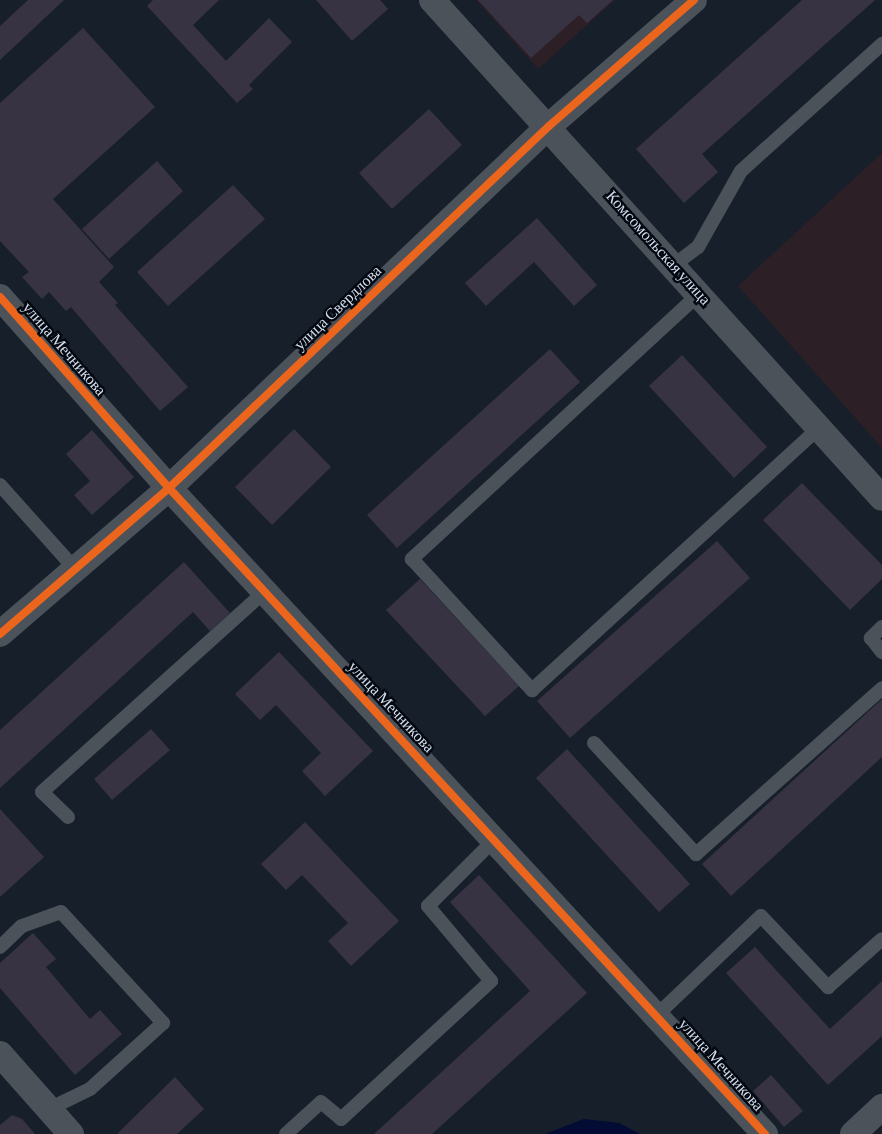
<!DOCTYPE html>
<meta charset="utf-8">
<style>
body{margin:0}
#map{position:relative;width:882px;height:1134px;overflow:hidden;background:#171f2a;font-family:"Crimson Pro",serif}
div>[style]{position:absolute}
.education>*{inset:0;background:#2d1f26}
.water>*{inset:0;background:#020c34}
.building>*{inset:0;background:#383343}
.lane>*{height:14px;margin:-7px;padding:0 7px;transform-origin:7px;border-radius:7px;background:#4b525a}
.street>*{height:26px;margin:-13px;padding:0 13px;transform-origin:13px;border-radius:13px;background:#4b525a}
.cycleway>*{height:8px;margin:-4px;padding:0 4px;transform-origin:4px;border-radius:4px;background:#eb651d}
span{translate:-50% -50%;white-space:nowrap;text-align:center;line-height:1.15;-webkit-text-stroke:5px #040811;paint-order:stroke}
.street-label{font-size:16px;color:#d4dfed}
</style>
<div id="map">
<div class="education">
<i style="clip-path:polygon(476px 0,615px 0,538px 69px)"></i>
<i style="clip-path:polygon(882px 153px,882px 448px,738px 286px)"></i>
</div>
<div class="water">
<i style="clip-path:polygon(584px 1119px,619px 1123px,640px 1134px,545px 1134px)"></i>
</div>
<div class="building">
<i style="clip-path:polygon(28px 0,64px 0,0 60px,0 26px)"></i>
<i style="clip-path:polygon(153px 0,219px 0,193px 25px,226px 61px,269px 18px,292px 42px,249px 85px,253px 89px,237px 103px,147px 6px)"></i>
<i style="clip-path:polygon(316px 0,380px 0,388px 9px,352px 41px)"></i>
<i style="clip-path:polygon(478px 0,613px 0,587px 23px,579px 15px,531px 58px)"></i>
<i style="clip-path:polygon(802px 0,875px 0,702px 154px,718px 172px,684px 203px,636px 149px)"></i>
<i style="clip-path:polygon(83px 28px,155px 107px,53px 199px,114px 267px,99px 282px,118px 303px,115px 305px,188px 387px,160px 411px,71px 307px,66px 311px,49px 292px,42px 299px,22px 277px,29px 272px,0 241px,0 103px)"></i>
<i style="clip-path:polygon(429px 109px,462px 145px,392px 209px,359px 173px)"></i>
<i style="clip-path:polygon(157px 161px,183px 191px,109px 259px,82px 229px)"></i>
<i style="clip-path:polygon(233px 185px,265px 219px,168px 306px,137px 272px)"></i>
<i style="clip-path:polygon(537px 218px,597px 285px,574px 306px,534px 262px,486px 306px,465px 283px)"></i>
<i style="clip-path:polygon(550px 349px,580px 382px,397px 548px,367px 515px)"></i>
<i style="clip-path:polygon(682px 355px,767px 447px,734px 478px,649px 386px)"></i>
<i style="clip-path:polygon(294px 429px,331px 467px,272px 525px,235px 487px)"></i>
<i style="clip-path:polygon(92px 430px,134px 477px,92px 515px,74px 495px,90px 481px,66px 454px)"></i>
<i style="clip-path:polygon(802px 483px,882px 565px,882px 579px,850px 610px,763px 520px)"></i>
<i style="clip-path:polygon(717px 541px,750px 578px,570px 738px,537px 701px)"></i>
<i style="clip-path:polygon(184px 562px,230px 613px,210px 631px,193px 612px,0 788px,0 730px)"></i>
<i style="clip-path:polygon(420px 579px,519px 686px,485px 716px,386px 610px)"></i>
<i style="clip-path:polygon(279px 652px,373px 751px,325px 796px,302px 771px,321px 753px,276px 705px,260px 720px,235px 694px)"></i>
<i style="clip-path:polygon(882px 699px,882px 757px,731px 896px,702px 864px)"></i>
<i style="clip-path:polygon(151px 729px,170px 750px,112px 800px,94px 779px)"></i>
<i style="clip-path:polygon(567px 749px,690px 884px,659px 912px,536px 778px)"></i>
<i style="clip-path:polygon(0 809px,44px 857px,0 897px)"></i>
<i style="clip-path:polygon(305px 822px,399px 921px,351px 966px,328px 941px,348px 923px,302px 875px,286px 890px,261px 864px)"></i>
<i style="clip-path:polygon(479px 875px,587px 993px,432px 1134px,374px 1134px,530px 991px,450px 902px)"></i>
<i style="clip-path:polygon(33px 933px,56px 959px,46px 967px,90px 1019px,100px 1010px,122px 1034px,75px 1075px,0 988px,0 963px)"></i>
<i style="clip-path:polygon(755px 947px,830px 1029px,882px 981px,882px 1036px,828px 1085px,726px 973px)"></i>
<i style="clip-path:polygon(771px 1075px,803px 1111px,784px 1127px,753px 1091px)"></i>
<i style="clip-path:polygon(175px 1077px,204px 1109px,177px 1134px,117px 1134px)"></i>
<i style="clip-path:polygon(12px 1115px,22px 1119px,35px 1134px,0 1134px,0 1125px)"></i>
</div>
<div class="lane">
<i style="left:674px;top:265px;width:30px;rotate:-37deg"></i>
<i style="left:698px;top:247px;width:87px;rotate:-60.5deg"></i>
<i style="left:741px;top:171px;width:190px;rotate:-42deg"></i>
<i style="left:699px;top:294px;width:391px;rotate:137.3deg"></i>
<i style="left:412px;top:559px;width:178px;rotate:47.5deg"></i>
<i style="left:532px;top:690px;width:389px;rotate:-42.4deg"></i>
<i style="left:0;top:485px;width:113px;rotate:48.2deg"></i>
<i style="left:882px;top:627px;width:16px;rotate:135deg"></i>
<i style="left:871px;top:638px;width:18px;rotate:52deg"></i>
<i style="left:594px;top:743px;width:151px;rotate:47.4deg"></i>
<i style="left:696px;top:854px;width:249px;rotate:-41.7deg"></i>
<i style="left:68px;top:817px;width:36px;rotate:-136deg"></i>
<i style="left:42px;top:792px;width:300px;rotate:-42deg"></i>
<i style="left:0;top:947px;width:30px;rotate:-44deg"></i>
<i style="left:22px;top:926px;width:41px;rotate:-19.7deg"></i>
<i style="left:61px;top:912px;width:151px;rotate:47.4deg"></i>
<i style="left:163px;top:1023px;width:98px;rotate:137.9deg"></i>
<i style="left:90px;top:1089px;width:46px;rotate:154deg"></i>
<i style="left:658px;top:1014px;width:142px;rotate:-43.6deg"></i>
<i style="left:761px;top:916px;width:98px;rotate:46.7deg"></i>
<i style="left:828px;top:987px;width:72px;rotate:-41.6deg"></i>
<i style="left:286px;top:1134px;width:47px;rotate:-42.4deg"></i>
<i style="left:321px;top:1102px;width:26px;rotate:40deg"></i>
<i style="left:341px;top:1119px;width:204px;rotate:-42.6deg"></i>
<i style="left:491px;top:981px;width:98px;rotate:-130deg"></i>
<i style="left:428px;top:906px;width:95px;rotate:-45deg"></i>
</div>
<div class="street">
<i style="left:432px;top:0;width:671px;rotate:47.9deg"></i>
<i style="left:0;top:297px;width:255px;rotate:48.5deg"></i>
<i style="left:169px;top:488px;width:879px;rotate:47.31deg"></i>
<i style="left:0;top:634px;width:223px;rotate:-40.8deg"></i>
<i style="left:169px;top:488px;width:525px;rotate:-43.61deg"></i>
<i style="left:549px;top:126px;width:192px;rotate:-41deg"></i>
<i style="left:0;top:1054px;width:107px;rotate:48.4deg"></i>
<i style="left:853px;top:1134px;width:40px;rotate:-43deg"></i>
</div>
<div class="cycleway">
<i style="left:0;top:297px;width:255px;rotate:48.5deg"></i>
<i style="left:169px;top:488px;width:879px;rotate:47.31deg"></i>
<i style="left:0;top:634px;width:223px;rotate:-40.8deg"></i>
<i style="left:169px;top:488px;width:525px;rotate:-43.61deg"></i>
<i style="left:549px;top:126px;width:192px;rotate:-41deg"></i>
</div>
<div class="street-label">
<span style="left:658px;top:248px;rotate:48deg">Комсомольская улица</span>
<span style="left:338px;top:308px;rotate:-44deg">улица Свердлова</span>
<span style="left:64px;top:349px;rotate:49deg">улица Мечникова</span>
<span style="left:391px;top:707px;rotate:47deg">улица Мечникова</span>
<span style="left:721px;top:1065px;rotate:48deg">улица Мечникова</span>
</div>
</div>
